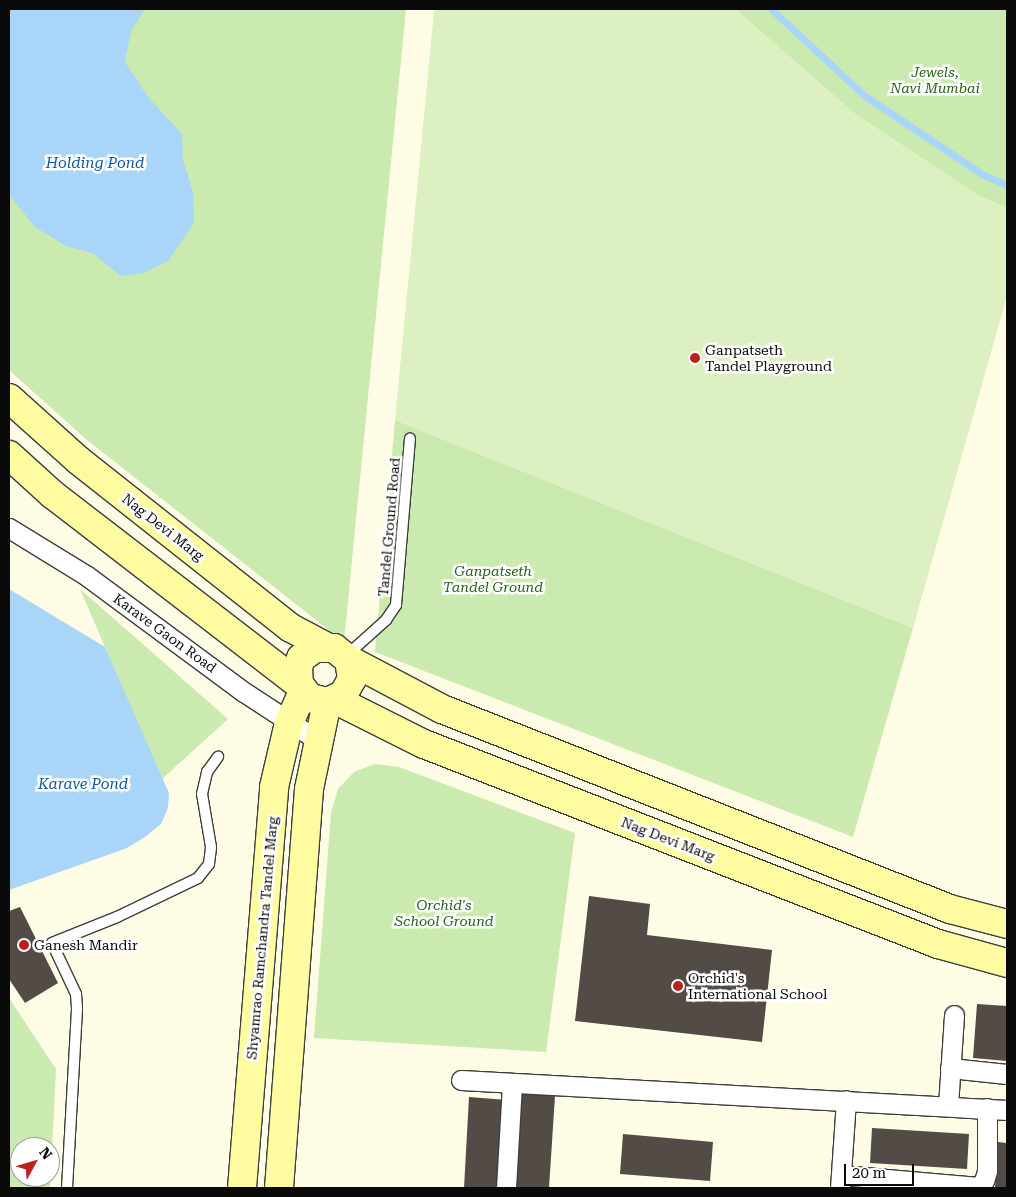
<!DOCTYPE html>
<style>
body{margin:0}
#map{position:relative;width:1016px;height:1197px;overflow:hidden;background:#fffce6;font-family:"Roboto Serif",serif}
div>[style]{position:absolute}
.green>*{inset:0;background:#caeab0}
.pitch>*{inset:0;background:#ddf0c2}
.water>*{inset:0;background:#a9d5f8}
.stream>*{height:7px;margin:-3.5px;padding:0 3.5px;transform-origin:3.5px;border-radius:3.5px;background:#a9d5f8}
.building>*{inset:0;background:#524b46}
.roads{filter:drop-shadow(1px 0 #3d3d3d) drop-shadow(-1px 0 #3d3d3d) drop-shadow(0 1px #3d3d3d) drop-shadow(0 -1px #3d3d3d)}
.lane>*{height:10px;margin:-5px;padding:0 5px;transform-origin:5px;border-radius:5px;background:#fff}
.street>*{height:19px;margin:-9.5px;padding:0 9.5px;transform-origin:9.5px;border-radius:9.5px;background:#fff}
.secondary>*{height:28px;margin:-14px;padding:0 14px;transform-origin:14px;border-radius:14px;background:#fffba1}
.dots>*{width:14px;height:14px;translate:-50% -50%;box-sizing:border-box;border:2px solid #fff;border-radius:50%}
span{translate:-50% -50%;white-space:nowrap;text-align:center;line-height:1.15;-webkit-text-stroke:5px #fff;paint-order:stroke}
.park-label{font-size:14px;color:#246219;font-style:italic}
.poi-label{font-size:14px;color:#0a0a0a}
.left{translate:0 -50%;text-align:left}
.street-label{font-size:14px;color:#0a0a0a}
.water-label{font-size:15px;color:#10579e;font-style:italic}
.frame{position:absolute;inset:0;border:10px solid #0a0a0a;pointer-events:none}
.north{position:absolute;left:10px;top:1137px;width:50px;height:50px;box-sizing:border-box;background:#fff;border:1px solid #9d9d9d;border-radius:50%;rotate:51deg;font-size:14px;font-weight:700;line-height:20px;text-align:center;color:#0a0a0a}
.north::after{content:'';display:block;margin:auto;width:18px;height:22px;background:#bd211e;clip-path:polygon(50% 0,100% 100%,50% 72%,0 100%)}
.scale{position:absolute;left:844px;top:1164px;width:70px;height:22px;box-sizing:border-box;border:2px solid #0a0a0a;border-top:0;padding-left:6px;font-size:15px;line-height:18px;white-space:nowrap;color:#0a0a0a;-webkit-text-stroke:4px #fff;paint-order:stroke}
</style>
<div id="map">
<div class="green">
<i style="clip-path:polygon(9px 9px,406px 9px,344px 642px,87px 440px,9px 370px)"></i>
<i style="clip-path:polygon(735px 9px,1007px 9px,1007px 208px,979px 196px,855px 114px)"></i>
<i style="clip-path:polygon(395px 420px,913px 628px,853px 837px,375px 652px)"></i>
<i style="clip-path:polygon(80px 589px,228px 719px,162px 779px,105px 647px)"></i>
<i style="clip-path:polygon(375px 764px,399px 767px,575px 833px,546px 1052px,314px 1038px,331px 813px,338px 789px,354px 772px)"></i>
<i style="clip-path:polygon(evenodd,9px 998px,56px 1069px,50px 1188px,9px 1188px,9px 998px,20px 1147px,50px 1147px,50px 1177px,20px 1177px,20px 1147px)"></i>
</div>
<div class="pitch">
<i style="clip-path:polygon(440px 9px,735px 9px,855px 114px,979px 196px,1007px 208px,1007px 296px,913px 628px,395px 420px,434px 11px)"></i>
</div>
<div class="water">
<i style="clip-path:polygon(9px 9px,145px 9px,131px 31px,125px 62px,148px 97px,182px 134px,183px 160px,193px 192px,194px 223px,168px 261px,144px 273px,121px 276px,92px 253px,66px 246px,35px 227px,10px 196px)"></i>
<i style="clip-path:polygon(9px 589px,105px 647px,169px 793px,168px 808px,161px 824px,145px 837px,127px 848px,9px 890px)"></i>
</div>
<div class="stream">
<i style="left:771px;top:9px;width:128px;rotate:42.8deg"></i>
<i style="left:865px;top:96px;width:141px;rotate:33.7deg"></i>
<i style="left:982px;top:174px;width:27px;rotate:24deg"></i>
</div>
<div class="building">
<i style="clip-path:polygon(589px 896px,650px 904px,647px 935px,772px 950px,762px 1042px,575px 1021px)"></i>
<i style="clip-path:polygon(20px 907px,58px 983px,25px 1003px,9px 979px,9px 911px)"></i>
<i style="clip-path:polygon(977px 1004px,1007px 1006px,1007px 1061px,973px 1058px)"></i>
<i style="clip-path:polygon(516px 1093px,555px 1096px,549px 1188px,510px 1188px)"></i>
<i style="clip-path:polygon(469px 1097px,507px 1100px,502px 1188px,464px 1188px)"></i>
<i style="clip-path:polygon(872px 1128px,969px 1134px,967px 1169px,870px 1163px)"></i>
<i style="clip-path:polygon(623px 1134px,713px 1142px,710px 1181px,620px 1174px)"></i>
<i style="clip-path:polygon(998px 1142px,1007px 1143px,1007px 1188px,995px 1188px)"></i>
</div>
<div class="roads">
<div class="lane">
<i style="left:346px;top:656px;width:54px;rotate:-42deg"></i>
<i style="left:386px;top:620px;width:18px;rotate:-56deg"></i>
<i style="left:396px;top:605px;width:167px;rotate:-85.2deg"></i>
<i style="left:67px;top:1188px;width:180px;rotate:-86.8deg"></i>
<i style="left:77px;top:1008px;width:14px;rotate:-94deg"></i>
<i style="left:76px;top:994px;width:56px;rotate:-115.2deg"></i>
<i style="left:52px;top:943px;width:70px;rotate:-21.8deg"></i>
<i style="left:117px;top:917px;width:90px;rotate:-25.7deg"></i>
<i style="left:198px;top:878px;width:18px;rotate:-52deg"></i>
<i style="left:209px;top:864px;width:17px;rotate:-83deg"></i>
<i style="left:211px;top:847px;width:54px;rotate:-99.6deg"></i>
<i style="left:202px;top:794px;width:23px;rotate:-77deg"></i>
<i style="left:207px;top:772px;width:19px;rotate:-54deg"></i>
</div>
<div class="street">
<i style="left:9px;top:528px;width:92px;rotate:31.6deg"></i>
<i style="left:87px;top:576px;width:195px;rotate:36.5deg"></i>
<i style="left:244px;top:692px;width:90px;rotate:33.2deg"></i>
<i style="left:950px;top:1068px;width:57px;rotate:6deg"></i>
<i style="left:461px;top:1080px;width:547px;rotate:3.14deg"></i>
<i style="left:948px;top:1106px;width:91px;rotate:-86.2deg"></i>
<i style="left:841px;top:1175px;width:138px;rotate:5deg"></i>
<i style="left:978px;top:1187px;width:8px;rotate:-45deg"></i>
<i style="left:984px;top:1181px;width:10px;rotate:-73deg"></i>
<i style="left:987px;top:1171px;width:63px;rotate:-90deg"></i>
<i style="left:506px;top:1188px;width:105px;rotate:-86.7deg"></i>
<i style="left:840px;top:1188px;width:88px;rotate:-86.1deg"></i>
</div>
<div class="secondary">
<i style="left:9px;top:398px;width:93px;rotate:41.9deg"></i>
<i style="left:78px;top:460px;width:271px;rotate:38.3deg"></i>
<i style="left:291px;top:628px;width:38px;rotate:28deg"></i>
<i style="left:9px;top:455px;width:58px;rotate:42.2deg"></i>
<i style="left:52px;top:494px;width:312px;rotate:37.6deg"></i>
<i style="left:299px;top:684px;width:18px;rotate:52deg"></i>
<i style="left:310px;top:698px;width:17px;rotate:13deg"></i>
<i style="left:327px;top:702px;width:17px;rotate:-24deg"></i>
<i style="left:343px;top:695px;width:18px;rotate:-61deg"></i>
<i style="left:352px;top:679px;width:19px;rotate:-99deg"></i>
<i style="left:349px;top:660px;width:19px;rotate:-141deg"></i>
<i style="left:334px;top:648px;width:19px;rotate:180deg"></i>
<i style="left:315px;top:648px;width:17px;rotate:144deg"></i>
<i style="left:301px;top:658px;width:9px;rotate:108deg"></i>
<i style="left:298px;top:667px;width:17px;rotate:87deg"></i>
<i style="left:349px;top:660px;width:105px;rotate:27.8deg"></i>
<i style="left:442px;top:709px;width:546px;rotate:21.49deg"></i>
<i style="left:950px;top:909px;width:59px;rotate:14.7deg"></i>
<i style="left:336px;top:700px;width:98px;rotate:26.6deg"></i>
<i style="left:424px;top:744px;width:552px;rotate:21.26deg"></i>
<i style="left:938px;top:944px;width:72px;rotate:15.4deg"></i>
<i style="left:242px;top:1188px;width:402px;rotate:-85.4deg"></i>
<i style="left:274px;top:787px;width:66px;rotate:-76.8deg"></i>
<i style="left:289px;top:723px;width:34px;rotate:-66deg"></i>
<i style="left:279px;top:1188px;width:400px;rotate:-85.7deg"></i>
<i style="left:309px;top:789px;width:89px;rotate:-78.3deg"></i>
</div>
</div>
<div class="dots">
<i style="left:695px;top:358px;background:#bd211e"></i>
<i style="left:24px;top:945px;background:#bd211e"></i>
<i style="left:678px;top:986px;background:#bd211e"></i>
</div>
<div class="park-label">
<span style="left:935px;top:80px">Jewels,<br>Navi Mumbai</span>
<span style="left:493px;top:579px">Ganpatseth<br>Tandel Ground</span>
<span style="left:444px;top:913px">Orchid's<br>School Ground</span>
</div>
<div class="poi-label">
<span class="left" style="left:705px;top:358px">Ganpatseth<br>Tandel Playground</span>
<span class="left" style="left:34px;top:945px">Ganesh Mandir</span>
<span class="left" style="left:688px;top:986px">Orchid's<br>International School</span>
</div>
<div class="street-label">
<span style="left:163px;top:527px;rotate:38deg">Nag Devi Marg</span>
<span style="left:389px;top:527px;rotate:-85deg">Tandel Ground Road</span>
<span style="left:165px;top:633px;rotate:36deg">Karave Gaon Road</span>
<span style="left:668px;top:839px;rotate:21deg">Nag Devi Marg</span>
<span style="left:262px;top:938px;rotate:-85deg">Shyamrao Ramchandra Tandel Marg</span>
</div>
<div class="water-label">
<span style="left:95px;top:164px">Holding Pond</span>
<span style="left:83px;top:785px">Karave Pond</span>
</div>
<div class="frame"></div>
<div class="north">N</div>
<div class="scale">20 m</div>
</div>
